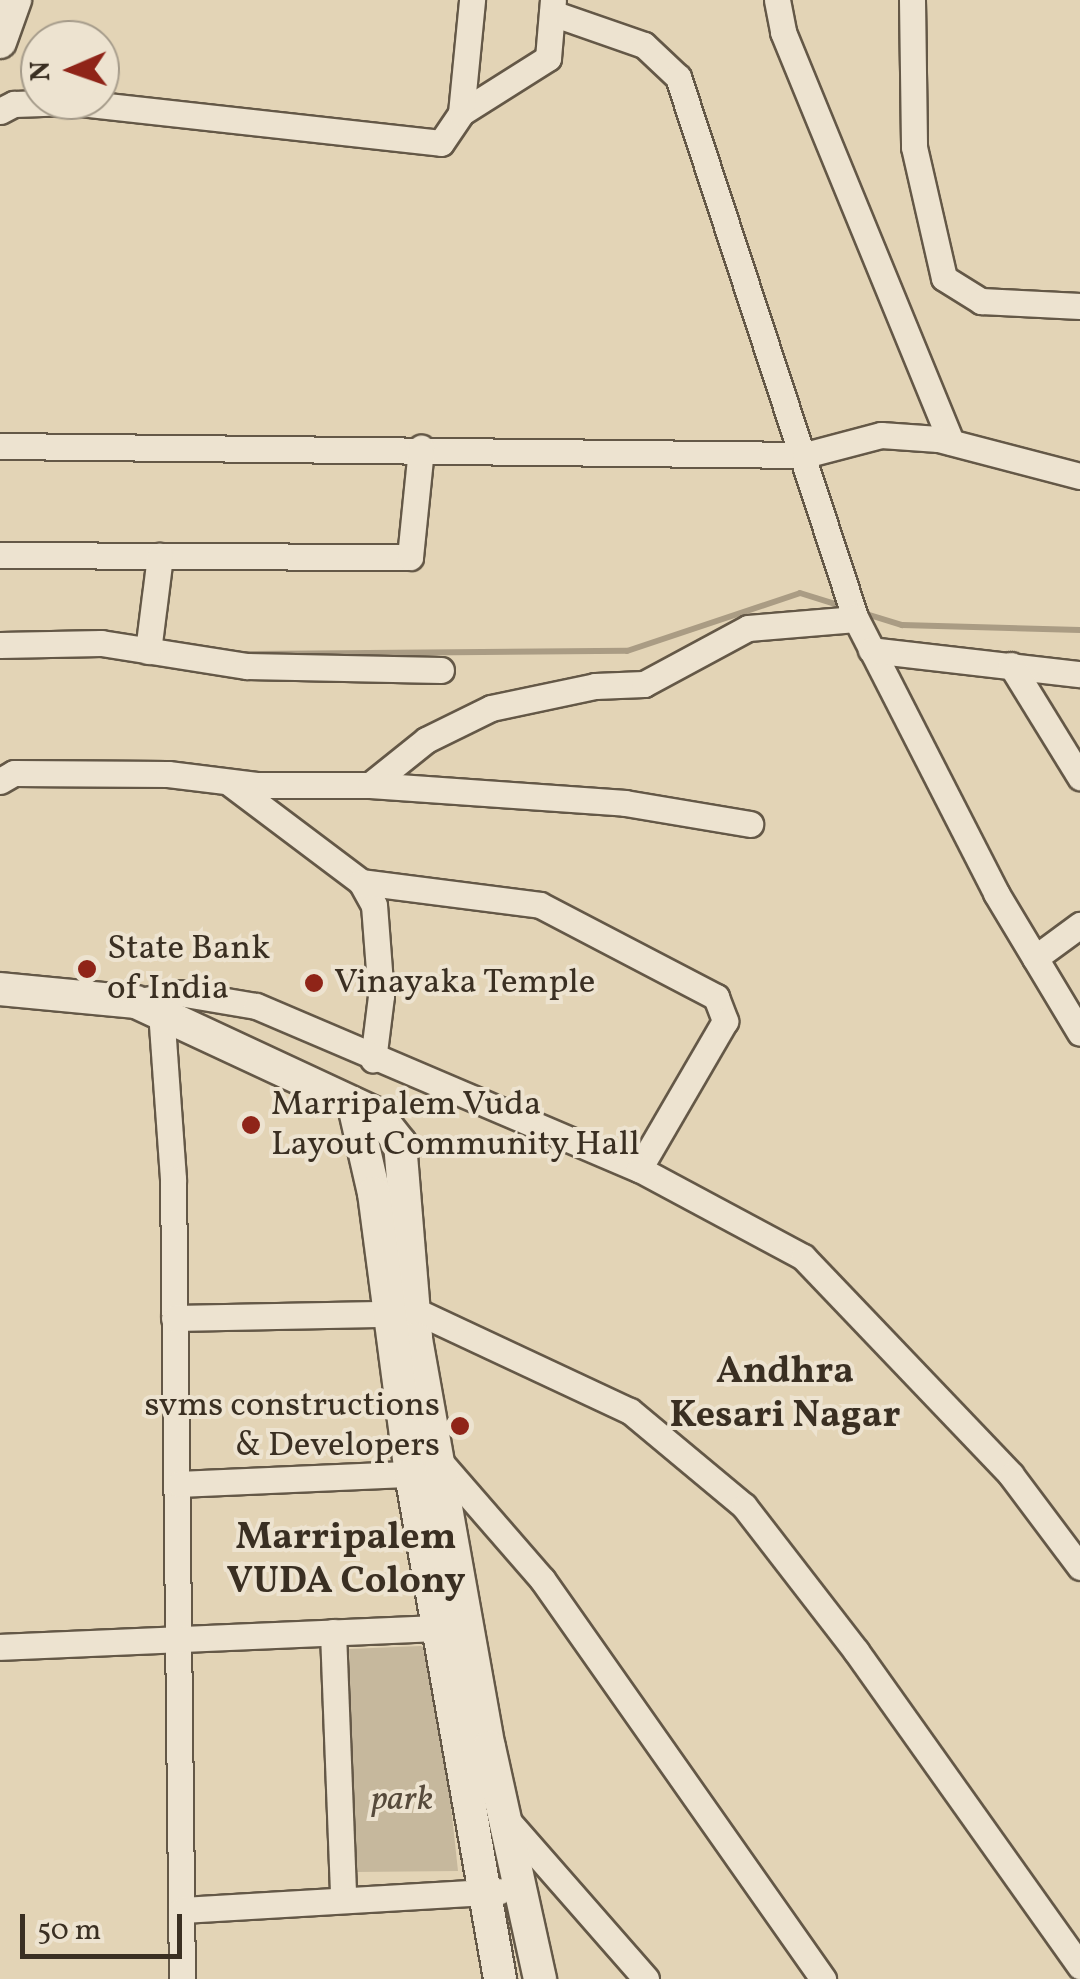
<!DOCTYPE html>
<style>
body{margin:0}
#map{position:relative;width:1080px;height:1979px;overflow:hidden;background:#e3d4b6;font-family:Vollkorn,serif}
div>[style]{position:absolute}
.green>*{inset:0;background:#c6b89d}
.stream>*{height:6px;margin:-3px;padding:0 3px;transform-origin:3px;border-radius:3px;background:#aa9c84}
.roads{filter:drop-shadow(2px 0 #645847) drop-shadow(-2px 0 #645847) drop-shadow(0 2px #645847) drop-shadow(0 -2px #645847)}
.minor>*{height:25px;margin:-12.5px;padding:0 12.5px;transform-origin:12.5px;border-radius:12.5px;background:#ede3d0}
.tertiary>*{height:32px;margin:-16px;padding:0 16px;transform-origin:16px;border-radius:16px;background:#ede3d0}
.dots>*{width:28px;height:28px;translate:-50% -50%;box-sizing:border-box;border:5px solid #ede3d0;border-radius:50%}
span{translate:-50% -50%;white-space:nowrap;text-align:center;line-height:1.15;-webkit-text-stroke:8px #ede3d0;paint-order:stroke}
.poi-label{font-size:35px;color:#3a2f22}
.left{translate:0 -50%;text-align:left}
.right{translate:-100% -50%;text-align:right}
.park-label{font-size:35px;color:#564a3b;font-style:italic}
.neighbourhood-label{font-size:38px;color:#3a2f22;font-weight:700}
.north{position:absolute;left:20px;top:20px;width:100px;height:100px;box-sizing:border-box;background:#ede3d0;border:2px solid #a59b8a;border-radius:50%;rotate:268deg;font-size:28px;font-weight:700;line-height:40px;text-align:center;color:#3a2f22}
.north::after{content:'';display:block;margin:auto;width:35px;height:45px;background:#8f2418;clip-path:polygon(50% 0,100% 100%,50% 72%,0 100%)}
.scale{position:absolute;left:20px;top:1914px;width:162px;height:45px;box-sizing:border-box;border:5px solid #3a2f22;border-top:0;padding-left:12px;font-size:30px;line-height:35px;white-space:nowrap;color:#3a2f22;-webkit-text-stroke:8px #ede3d0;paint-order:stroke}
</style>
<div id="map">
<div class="green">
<i style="clip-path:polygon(421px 1646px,429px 1651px,440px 1705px,458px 1871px,356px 1872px,349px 1649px)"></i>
</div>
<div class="stream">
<i style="left:863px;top:613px;width:41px;rotate:17.1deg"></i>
<i style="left:902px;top:625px;width:178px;rotate:1.6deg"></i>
<i style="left:246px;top:654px;width:381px;rotate:-0.5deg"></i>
<i style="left:627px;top:651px;width:182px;rotate:-18.5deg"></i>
<i style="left:800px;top:593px;width:44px;rotate:17.2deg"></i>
</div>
<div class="roads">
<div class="minor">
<i style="left:777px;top:0;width:33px;rotate:79deg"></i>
<i style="left:783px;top:32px;width:443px;rotate:67.7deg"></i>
<i style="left:912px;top:0;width:147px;rotate:89.2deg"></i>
<i style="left:914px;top:147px;width:134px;rotate:77.1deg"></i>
<i style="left:944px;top:278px;width:44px;rotate:31.9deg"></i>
<i style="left:981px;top:301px;width:99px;rotate:2.9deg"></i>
<i style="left:552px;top:13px;width:97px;rotate:19.2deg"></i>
<i style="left:644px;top:45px;width:47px;rotate:43.3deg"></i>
<i style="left:678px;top:77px;width:568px;rotate:71.85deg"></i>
<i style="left:855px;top:617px;width:310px;rotate:62.9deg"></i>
<i style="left:996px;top:893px;width:163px;rotate:59deg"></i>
<i style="left:0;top:111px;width:16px;rotate:-27deg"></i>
<i style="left:14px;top:104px;width:57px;rotate:-2deg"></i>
<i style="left:71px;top:102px;width:372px;rotate:6.3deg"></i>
<i style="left:441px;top:143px;width:36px;rotate:-56deg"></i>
<i style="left:461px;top:113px;width:103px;rotate:-32.3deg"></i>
<i style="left:548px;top:58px;width:58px;rotate:-85.1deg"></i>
<i style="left:461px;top:113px;width:114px;rotate:-84.4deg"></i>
<i style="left:0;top:446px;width:805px;rotate:0.64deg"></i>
<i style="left:805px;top:455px;width:79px;rotate:-14.7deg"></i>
<i style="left:881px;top:435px;width:57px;rotate:4deg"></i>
<i style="left:938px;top:439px;width:147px;rotate:14.6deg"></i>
<i style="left:0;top:555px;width:410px;rotate:0.3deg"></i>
<i style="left:410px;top:557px;width:110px;rotate:-84.2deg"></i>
<i style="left:0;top:645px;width:101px;rotate:-1.1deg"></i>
<i style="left:101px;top:643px;width:148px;rotate:9deg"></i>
<i style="left:247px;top:666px;width:194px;rotate:1.2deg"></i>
<i style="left:871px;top:650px;width:210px;rotate:6.6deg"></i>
<i style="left:148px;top:651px;width:96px;rotate:-82.8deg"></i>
<i style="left:1011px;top:665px;width:132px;rotate:58.4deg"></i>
<i style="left:0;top:781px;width:16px;rotate:-30deg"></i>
<i style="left:14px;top:773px;width:154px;rotate:0.4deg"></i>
<i style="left:168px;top:774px;width:91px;rotate:7deg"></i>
<i style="left:258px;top:785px;width:112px"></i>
<i style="left:370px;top:785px;width:72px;rotate:-38.8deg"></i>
<i style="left:426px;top:740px;width:72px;rotate:-26.2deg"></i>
<i style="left:491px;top:708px;width:106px;rotate:-11.9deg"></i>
<i style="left:595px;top:686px;width:49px;rotate:-2.3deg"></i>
<i style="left:644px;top:684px;width:118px;rotate:-28.3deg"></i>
<i style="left:748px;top:628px;width:108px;rotate:-4.8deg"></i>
<i style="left:231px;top:784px;width:163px;rotate:37deg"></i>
<i style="left:361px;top:882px;width:26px;rotate:61deg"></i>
<i style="left:374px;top:905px;width:91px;rotate:85.6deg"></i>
<i style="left:381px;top:996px;width:64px;rotate:97.1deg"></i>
<i style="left:370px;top:785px;width:256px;rotate:4deg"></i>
<i style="left:625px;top:803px;width:127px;rotate:9.5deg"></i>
<i style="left:361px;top:882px;width:180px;rotate:7.3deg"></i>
<i style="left:540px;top:905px;width:199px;rotate:27.6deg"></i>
<i style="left:716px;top:997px;width:26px;rotate:69deg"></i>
<i style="left:725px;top:1021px;width:171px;rotate:120.2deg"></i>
<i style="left:1035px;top:958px;width:56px;rotate:-36.3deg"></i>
<i style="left:136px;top:1002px;width:44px;rotate:-11.8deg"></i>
<i style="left:179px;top:993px;width:78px;rotate:9.6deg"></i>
<i style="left:256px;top:1006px;width:416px;rotate:23.1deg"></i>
<i style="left:639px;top:1169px;width:186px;rotate:28.2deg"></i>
<i style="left:803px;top:1257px;width:301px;rotate:46.3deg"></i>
<i style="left:1011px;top:1475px;width:115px;rotate:53.1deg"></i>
<i style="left:161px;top:1011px;width:168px;rotate:85.9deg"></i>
<i style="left:173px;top:1179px;width:800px;rotate:89.36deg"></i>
<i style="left:414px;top:1310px;width:238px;rotate:25.1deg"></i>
<i style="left:630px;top:1411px;width:148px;rotate:39.8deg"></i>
<i style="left:744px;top:1506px;width:183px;rotate:52.3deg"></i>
<i style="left:856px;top:1651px;width:387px;rotate:54.6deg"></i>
<i style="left:174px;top:1318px;width:217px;rotate:-1.1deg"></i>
<i style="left:441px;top:1463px;width:154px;rotate:49deg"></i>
<i style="left:542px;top:1579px;width:489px;rotate:54.9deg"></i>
<i style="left:179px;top:1484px;width:232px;rotate:-2.5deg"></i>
<i style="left:333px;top:1632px;width:264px;rotate:87.8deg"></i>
<i style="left:0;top:1647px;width:454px;rotate:-2.5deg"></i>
<i style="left:507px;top:1820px;width:211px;rotate:48.8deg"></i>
<i style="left:182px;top:1910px;width:318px;rotate:-3.4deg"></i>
</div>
<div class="tertiary">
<i style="left:0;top:42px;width:45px;rotate:-70.3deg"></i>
<i style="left:0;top:989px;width:137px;rotate:5.5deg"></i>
<i style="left:136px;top:1002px;width:267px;rotate:25deg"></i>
<i style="left:378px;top:1115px;width:36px;rotate:52deg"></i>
<i style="left:400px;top:1143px;width:197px;rotate:85.3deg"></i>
<i style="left:416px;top:1339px;width:414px;rotate:79.9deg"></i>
<i style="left:489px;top:1747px;width:238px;rotate:77.6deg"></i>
<i style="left:354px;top:1106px;width:89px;rotate:77.1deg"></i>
<i style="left:374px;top:1193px;width:283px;rotate:82.5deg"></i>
<i style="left:411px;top:1474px;width:513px;rotate:80deg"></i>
</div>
</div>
<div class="dots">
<i style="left:87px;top:969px;background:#8f2418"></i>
<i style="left:314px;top:983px;background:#8f2418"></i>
<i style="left:251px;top:1125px;background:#8f2418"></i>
<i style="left:460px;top:1426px;background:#8f2418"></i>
</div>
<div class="poi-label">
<span class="left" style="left:107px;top:969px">State Bank<br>of India</span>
<span class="left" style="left:334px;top:983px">Vinayaka Temple</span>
<span class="left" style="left:271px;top:1125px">Marripalem Vuda<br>Layout Community Hall</span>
<span class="right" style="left:440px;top:1426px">svms constructions<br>&amp; Developers</span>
</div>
<div class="park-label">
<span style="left:402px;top:1800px">park</span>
</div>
<div class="neighbourhood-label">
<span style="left:785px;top:1395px">Andhra<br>Kesari Nagar</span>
<span style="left:346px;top:1561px">Marripalem<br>VUDA Colony</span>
</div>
<div class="north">N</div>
<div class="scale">50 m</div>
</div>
